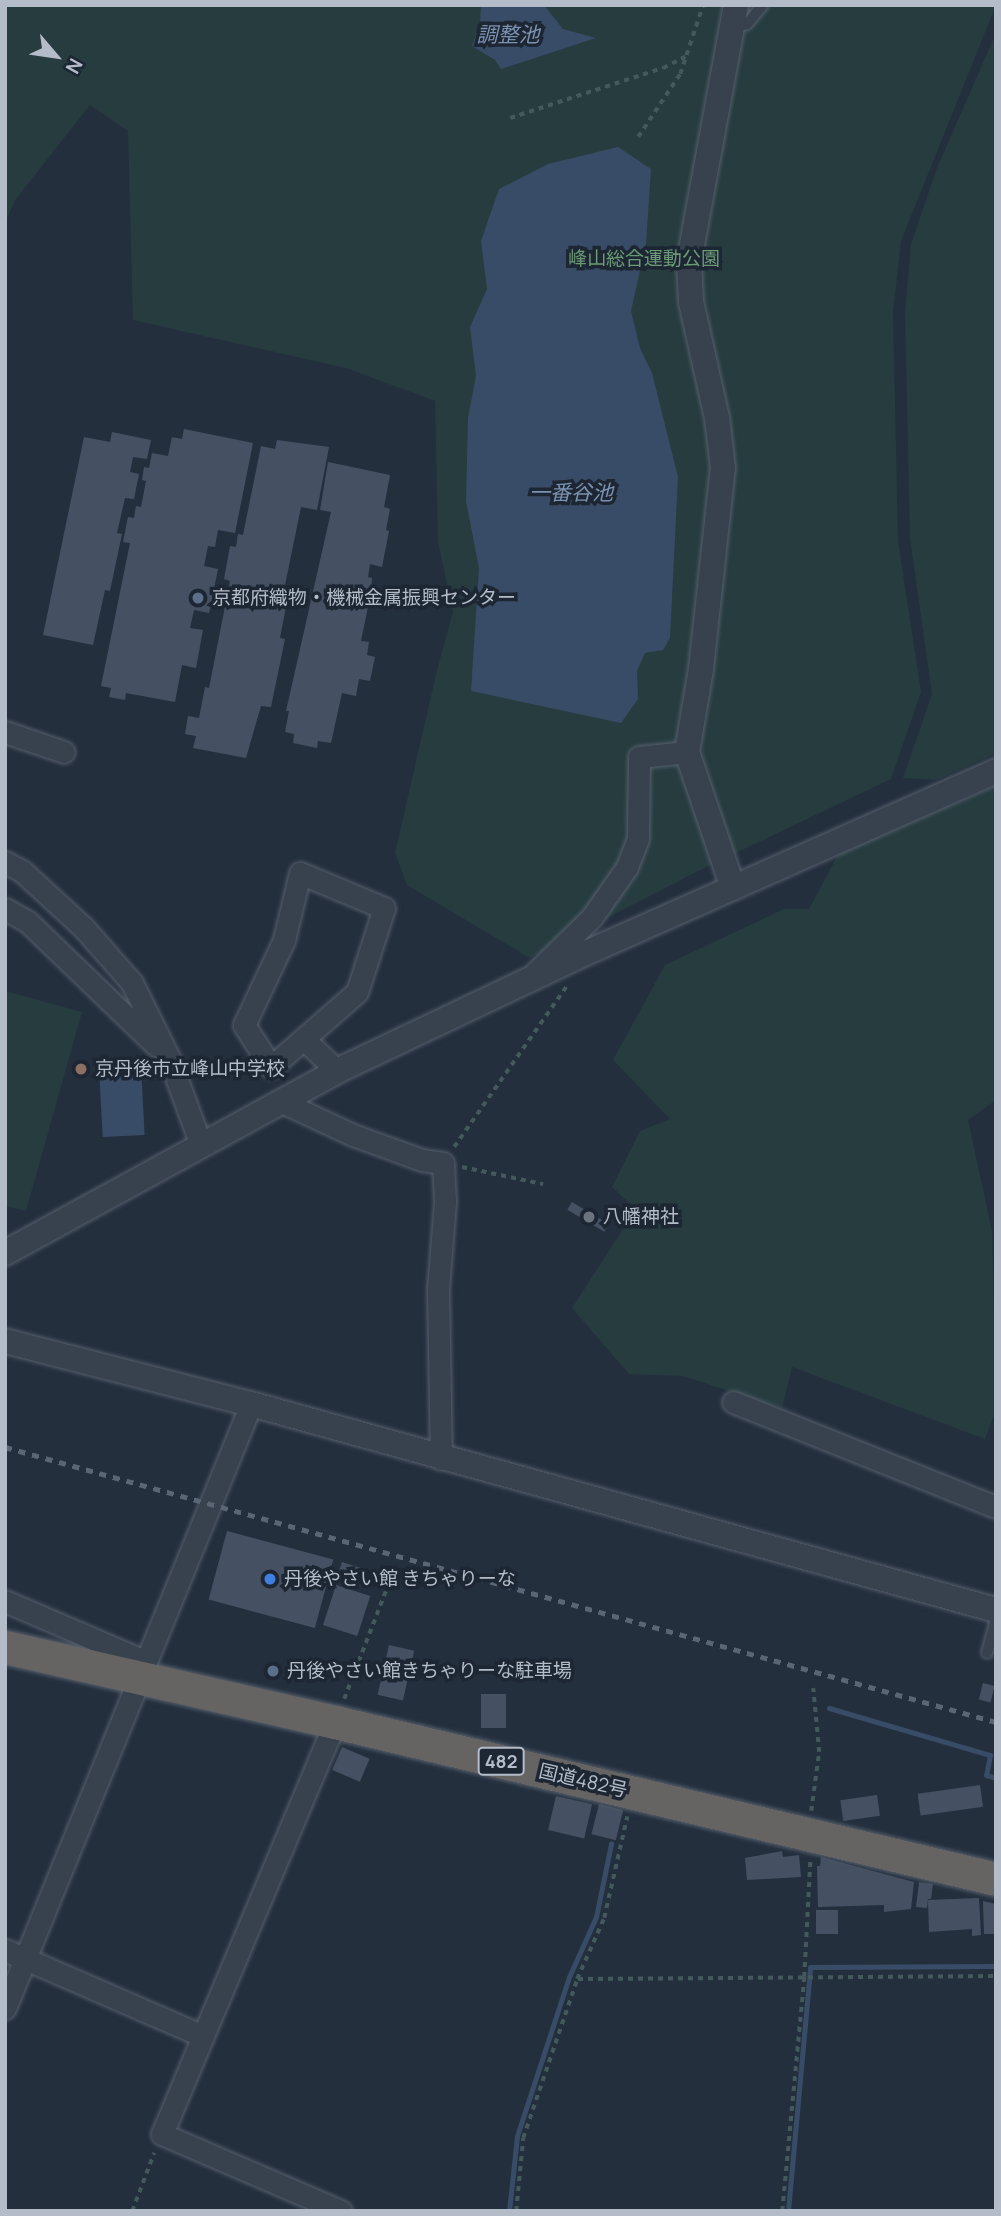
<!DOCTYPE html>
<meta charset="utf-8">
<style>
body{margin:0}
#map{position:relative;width:1001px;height:2216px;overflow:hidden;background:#242f3e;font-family:Manrope,"Noto Sans JP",sans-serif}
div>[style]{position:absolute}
.green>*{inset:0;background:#263c3f}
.water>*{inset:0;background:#394c67;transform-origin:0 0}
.stream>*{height:5px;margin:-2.5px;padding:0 2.5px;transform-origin:2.5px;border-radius:2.5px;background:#394c67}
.building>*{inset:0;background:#455162;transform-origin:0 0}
.path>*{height:3.5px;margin-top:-1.75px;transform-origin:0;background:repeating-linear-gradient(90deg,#44595c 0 5px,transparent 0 10px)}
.roads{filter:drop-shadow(0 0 2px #565f6c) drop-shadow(0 0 2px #565f6c)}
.service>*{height:10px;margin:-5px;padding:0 5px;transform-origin:5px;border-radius:5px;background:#38414e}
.minor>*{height:21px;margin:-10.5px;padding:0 10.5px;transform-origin:10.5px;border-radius:10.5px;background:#38414e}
.tertiary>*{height:24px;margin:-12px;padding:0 12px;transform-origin:12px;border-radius:12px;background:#38414e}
.trunk>*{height:33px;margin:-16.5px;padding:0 16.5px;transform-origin:16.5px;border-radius:16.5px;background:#656462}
.rail>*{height:5px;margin-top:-2.5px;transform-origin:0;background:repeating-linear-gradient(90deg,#5a6575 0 7px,transparent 0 14px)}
.dots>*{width:19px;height:19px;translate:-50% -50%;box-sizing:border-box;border:4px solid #1d2633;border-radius:50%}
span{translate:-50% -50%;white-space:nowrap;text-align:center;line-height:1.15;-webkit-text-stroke:7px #1d2633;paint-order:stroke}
.shield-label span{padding:2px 5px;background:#1d2633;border:2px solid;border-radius:5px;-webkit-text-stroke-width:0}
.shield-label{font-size:18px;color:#b4bcc9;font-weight:700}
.park-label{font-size:19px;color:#6b9a76}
.poi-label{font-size:19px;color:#b4bcc9}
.left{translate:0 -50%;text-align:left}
.street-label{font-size:19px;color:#b4bcc9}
.water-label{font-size:21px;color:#7c92b1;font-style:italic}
.frame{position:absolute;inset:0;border:7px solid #b4bcc9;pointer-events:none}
.north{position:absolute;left:21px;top:21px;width:70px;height:70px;-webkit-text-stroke:5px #1d2633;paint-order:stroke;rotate:119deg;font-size:19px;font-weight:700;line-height:28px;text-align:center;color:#b4bcc9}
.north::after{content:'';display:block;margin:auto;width:24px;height:32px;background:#b4bcc9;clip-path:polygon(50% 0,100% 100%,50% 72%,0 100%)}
</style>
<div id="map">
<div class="green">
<div style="clip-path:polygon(5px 5px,996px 5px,901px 241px,893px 313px,898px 541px,921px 692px,891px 779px,696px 872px,530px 958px,407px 885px,395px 853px,437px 670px,453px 612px,438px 542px,435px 401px,346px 368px,133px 320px,128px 131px,90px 105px,15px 200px,5px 223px)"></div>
<div style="clip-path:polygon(996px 33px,996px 753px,936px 780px,903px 778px,932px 694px,910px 538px,905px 312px,911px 244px,937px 168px)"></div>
<div style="clip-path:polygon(996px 786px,996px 1100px,968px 1120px,992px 1231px,996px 1409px,985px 1439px,792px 1367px,782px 1408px,683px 1376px,629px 1374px,572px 1308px,636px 1209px,612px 1187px,640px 1131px,670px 1119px,613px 1060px,665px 965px,784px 909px,809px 909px,839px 853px)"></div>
<div style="clip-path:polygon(5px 991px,82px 1012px,26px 1211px,5px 1206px)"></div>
</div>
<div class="water">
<div style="clip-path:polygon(481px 5px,544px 5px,563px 29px,596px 38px,501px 69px,495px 60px,472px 46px,480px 23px)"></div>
<div style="clip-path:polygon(618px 147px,651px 169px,646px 244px,631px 311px,640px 348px,652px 373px,678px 477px,670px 638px,663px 650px,645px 653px,637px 671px,638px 699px,621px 723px,471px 691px,479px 568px,466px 501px,468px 418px,476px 376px,470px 327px,487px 289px,481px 241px,499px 189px,548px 164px)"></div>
<div style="left:141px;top:1066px;width:69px;height:42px;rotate:87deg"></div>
</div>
<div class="stream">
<div style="left:829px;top:1708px;width:168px;rotate:16.3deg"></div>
<div style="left:990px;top:1755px;width:20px;rotate:101deg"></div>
<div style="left:986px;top:1775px;width:10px;rotate:17deg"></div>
<div style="left:509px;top:2211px;width:75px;rotate:-83.9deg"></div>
<div style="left:517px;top:2136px;width:167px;rotate:-71.9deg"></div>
<div style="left:569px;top:1977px;width:66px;rotate:-65.8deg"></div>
<div style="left:596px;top:1917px;width:75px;rotate:-78.4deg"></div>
<div style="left:788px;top:2211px;width:245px;rotate:-84.8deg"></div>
<div style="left:810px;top:1967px;width:186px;rotate:-0.3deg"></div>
</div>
<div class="building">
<div style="clip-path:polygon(184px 429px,253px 443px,235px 533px,218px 530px,215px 547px,208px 546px,204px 566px,218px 569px,209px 613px,194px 610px,190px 628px,203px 630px,196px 668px,182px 665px,175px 702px,126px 693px,125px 700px,109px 697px,111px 688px,101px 686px,130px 543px,123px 542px,128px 517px,134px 518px,136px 506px,141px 507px,146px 481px,142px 480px,144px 467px,149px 468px,152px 453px,168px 456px,172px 437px,182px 439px)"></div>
<div style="clip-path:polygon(112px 432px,151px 440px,147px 459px,133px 457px,130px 472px,139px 474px,134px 499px,125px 498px,117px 533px,122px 534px,110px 591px,105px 590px,93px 645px,43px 635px,84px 437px,110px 442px)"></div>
<div style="clip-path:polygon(277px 440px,329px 447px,317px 510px,301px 507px,285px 585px,290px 586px,280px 638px,285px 639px,271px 707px,261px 706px,246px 758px,193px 748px,196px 736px,185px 734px,188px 716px,199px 718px,205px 687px,209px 688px,230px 581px,224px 579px,230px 546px,236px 547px,238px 534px,243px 535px,261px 446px,275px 449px)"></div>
<div style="clip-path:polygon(328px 462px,390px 475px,384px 507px,390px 509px,386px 530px,389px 531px,382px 567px,370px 564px,368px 577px,372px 578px,371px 592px,361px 641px,369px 642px,367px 655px,375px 657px,370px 681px,359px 679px,356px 696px,342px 693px,331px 743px,318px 741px,317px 748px,293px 743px,294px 734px,285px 732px,289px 711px,286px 711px,331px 512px,320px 510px)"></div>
<div style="left:572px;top:1202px;width:43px;height:9px;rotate:31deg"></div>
<div style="left:227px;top:1531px;width:110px;height:71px;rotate:15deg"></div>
<div style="left:342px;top:1562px;width:19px;height:11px;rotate:18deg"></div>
<div style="left:336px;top:1585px;width:36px;height:42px;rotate:18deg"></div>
<div style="left:389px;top:1645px;width:26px;height:51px;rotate:13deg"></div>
<div style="left:983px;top:1683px;width:12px;height:17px;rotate:14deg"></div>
<div style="left:481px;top:1694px;width:25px;height:34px"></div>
<div style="left:342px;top:1747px;width:30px;height:25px;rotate:23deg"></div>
<div style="left:980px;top:1785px;width:22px;height:63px;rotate:82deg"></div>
<div style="left:877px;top:1795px;width:21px;height:37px;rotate:82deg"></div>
<div style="left:556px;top:1796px;width:37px;height:35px;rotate:13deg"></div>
<div style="left:599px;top:1804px;width:25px;height:31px;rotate:14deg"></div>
<div style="clip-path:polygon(782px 1851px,783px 1857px,799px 1855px,801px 1877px,747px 1880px,745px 1858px)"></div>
<div style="clip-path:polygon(821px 1857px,914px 1882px,911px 1909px,884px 1912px,884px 1905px,818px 1907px,817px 1866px,820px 1866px)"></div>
<div style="clip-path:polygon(919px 1882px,933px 1884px,931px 1899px,928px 1899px,927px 1908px,916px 1907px)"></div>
<div style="clip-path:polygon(979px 1898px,981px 1935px,972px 1936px,972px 1929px,929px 1932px,928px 1900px)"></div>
<div style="clip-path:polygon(983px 1901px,996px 1904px,996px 1934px,984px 1934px)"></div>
<div style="left:816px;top:1910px;width:22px;height:24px"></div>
</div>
<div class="path">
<div style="left:510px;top:118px;width:161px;rotate:-18.1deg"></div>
<div style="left:663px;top:68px;width:27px;rotate:-27deg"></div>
<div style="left:638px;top:137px;width:76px;rotate:-56.3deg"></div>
<div style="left:680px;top:74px;width:73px;rotate:-71.6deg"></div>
<div style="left:454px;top:1147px;width:199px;rotate:-55deg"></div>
<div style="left:462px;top:1167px;width:83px;rotate:11.9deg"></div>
<div style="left:344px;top:1699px;width:117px;rotate:-68.9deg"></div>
<div style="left:811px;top:1811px;width:60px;rotate:-82.3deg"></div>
<div style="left:819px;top:1752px;width:64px;rotate:-95.4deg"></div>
<div style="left:578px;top:1979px;width:418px;rotate:-0.4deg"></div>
<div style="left:132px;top:2211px;width:62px;rotate:-69.2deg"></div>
<div style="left:516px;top:2211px;width:73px;rotate:-84.5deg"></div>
<div style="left:523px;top:2138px;width:168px;rotate:-71.2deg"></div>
<div style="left:577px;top:1979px;width:67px;rotate:-66.1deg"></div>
<div style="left:604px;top:1918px;width:104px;rotate:-77.2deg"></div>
<div style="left:782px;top:2211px;width:235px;rotate:-84.6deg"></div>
<div style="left:804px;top:1977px;width:116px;rotate:-87deg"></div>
</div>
<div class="roads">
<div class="service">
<div style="left:733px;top:27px;width:14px;rotate:-12deg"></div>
<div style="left:747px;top:24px;width:25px;rotate:-50deg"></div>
<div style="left:987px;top:1653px;width:35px;rotate:-75deg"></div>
</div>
<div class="minor">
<div style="left:5px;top:732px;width:62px;rotate:18.7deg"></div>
<div style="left:5px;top:862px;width:19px;rotate:28deg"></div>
<div style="left:22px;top:871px;width:83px;rotate:42.6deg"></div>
<div style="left:83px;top:927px;width:74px;rotate:48.8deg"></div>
<div style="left:132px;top:983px;width:84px;rotate:63.7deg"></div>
<div style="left:169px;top:1058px;width:93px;rotate:69.8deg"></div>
<div style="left:300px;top:873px;width:91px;rotate:22.6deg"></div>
<div style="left:384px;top:908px;width:88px;rotate:107.8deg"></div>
<div style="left:357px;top:992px;width:114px;rotate:138.9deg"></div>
<div style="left:271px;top:1067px;width:50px;rotate:-122.7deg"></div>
<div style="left:244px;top:1025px;width:94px;rotate:-64.8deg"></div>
<div style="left:284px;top:940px;width:69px;rotate:-76.6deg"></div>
<div style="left:5px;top:909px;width:26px;rotate:29deg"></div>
<div style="left:28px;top:922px;width:178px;rotate:43.9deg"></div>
<div style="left:532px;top:976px;width:84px;rotate:-44.5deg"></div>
<div style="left:592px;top:917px;width:61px;rotate:-55deg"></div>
<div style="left:627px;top:867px;width:31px;rotate:-69deg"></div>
<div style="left:638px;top:838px;width:81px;rotate:-89.3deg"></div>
<div style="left:639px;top:757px;width:48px;rotate:-5.9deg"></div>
<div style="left:304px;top:1039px;width:46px;rotate:44.1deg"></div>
<div style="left:280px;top:1101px;width:81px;rotate:25deg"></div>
<div style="left:353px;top:1135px;width:73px;rotate:19.9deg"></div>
<div style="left:422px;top:1160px;width:21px;rotate:8deg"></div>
<div style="left:443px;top:1163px;width:39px;rotate:87deg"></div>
<div style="left:445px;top:1202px;width:87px;rotate:94.6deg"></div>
<div style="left:438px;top:1289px;width:170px;rotate:89deg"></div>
<div style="left:733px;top:1402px;width:283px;rotate:21.8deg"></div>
<div style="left:5px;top:1601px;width:151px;rotate:23.3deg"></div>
<div style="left:5px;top:1950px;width:216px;rotate:23.5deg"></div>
<div style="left:203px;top:2036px;width:106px;rotate:112.7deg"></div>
<div style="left:162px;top:2134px;width:195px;rotate:23.3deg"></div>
<div style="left:5px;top:2008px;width:652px;rotate:-67.84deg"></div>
<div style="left:203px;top:2036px;width:341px;rotate:-67.2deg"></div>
</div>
<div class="tertiary">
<div style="left:733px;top:888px;width:144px;rotate:-108.7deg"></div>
<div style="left:687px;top:752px;width:84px;rotate:-80.4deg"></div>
<div style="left:701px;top:669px;width:202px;rotate:-83.8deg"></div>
<div style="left:723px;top:468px;width:50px;rotate:-96.8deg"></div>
<div style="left:717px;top:418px;width:119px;rotate:-102.6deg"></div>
<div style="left:691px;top:302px;width:41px;rotate:-92.8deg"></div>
<div style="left:689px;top:261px;width:260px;rotate:-79.6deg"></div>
<div style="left:5px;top:1253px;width:379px;rotate:-28.7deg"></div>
<div style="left:337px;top:1071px;width:268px;rotate:-25.4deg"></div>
<div style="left:579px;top:956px;width:456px;rotate:-23.9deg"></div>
<div style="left:5px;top:1341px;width:254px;rotate:14.4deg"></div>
<div style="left:251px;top:1404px;width:773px;rotate:15.46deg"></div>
</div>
<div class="trunk">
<div style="left:5px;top:1647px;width:338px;rotate:12.8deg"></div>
<div style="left:335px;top:1722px;width:679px;rotate:13.36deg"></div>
</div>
</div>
<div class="rail">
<div style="left:5px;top:1447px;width:1028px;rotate:15.51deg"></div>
</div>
<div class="dots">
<div style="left:198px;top:598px;background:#5c6f8a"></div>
<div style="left:81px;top:1069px;background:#8d6e63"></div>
<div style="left:589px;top:1217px;background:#6b7280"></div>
<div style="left:270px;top:1579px;background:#3f7fe0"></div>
<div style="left:273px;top:1671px;background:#5c6f8a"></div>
</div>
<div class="shield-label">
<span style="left:501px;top:1761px">482</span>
</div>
<div class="park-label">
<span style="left:644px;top:259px">峰山総合運動公園</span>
</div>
<div class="poi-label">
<span class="left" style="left:212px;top:598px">京都府織物・機械金属振興センター</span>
<span class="left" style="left:95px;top:1069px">京丹後市立峰山中学校</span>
<span class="left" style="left:603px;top:1217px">八幡神社</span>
<span class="left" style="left:284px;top:1579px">丹後やさい館 きちゃりーな</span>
<span class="left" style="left:287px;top:1671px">丹後やさい館きちゃりーな駐車場</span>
</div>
<div class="street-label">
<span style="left:583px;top:1781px;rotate:13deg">国道482号</span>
</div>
<div class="water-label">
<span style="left:508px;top:34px">調整池</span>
<span style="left:571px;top:492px">一番谷池</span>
</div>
<div class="frame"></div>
<div class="north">N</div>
</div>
